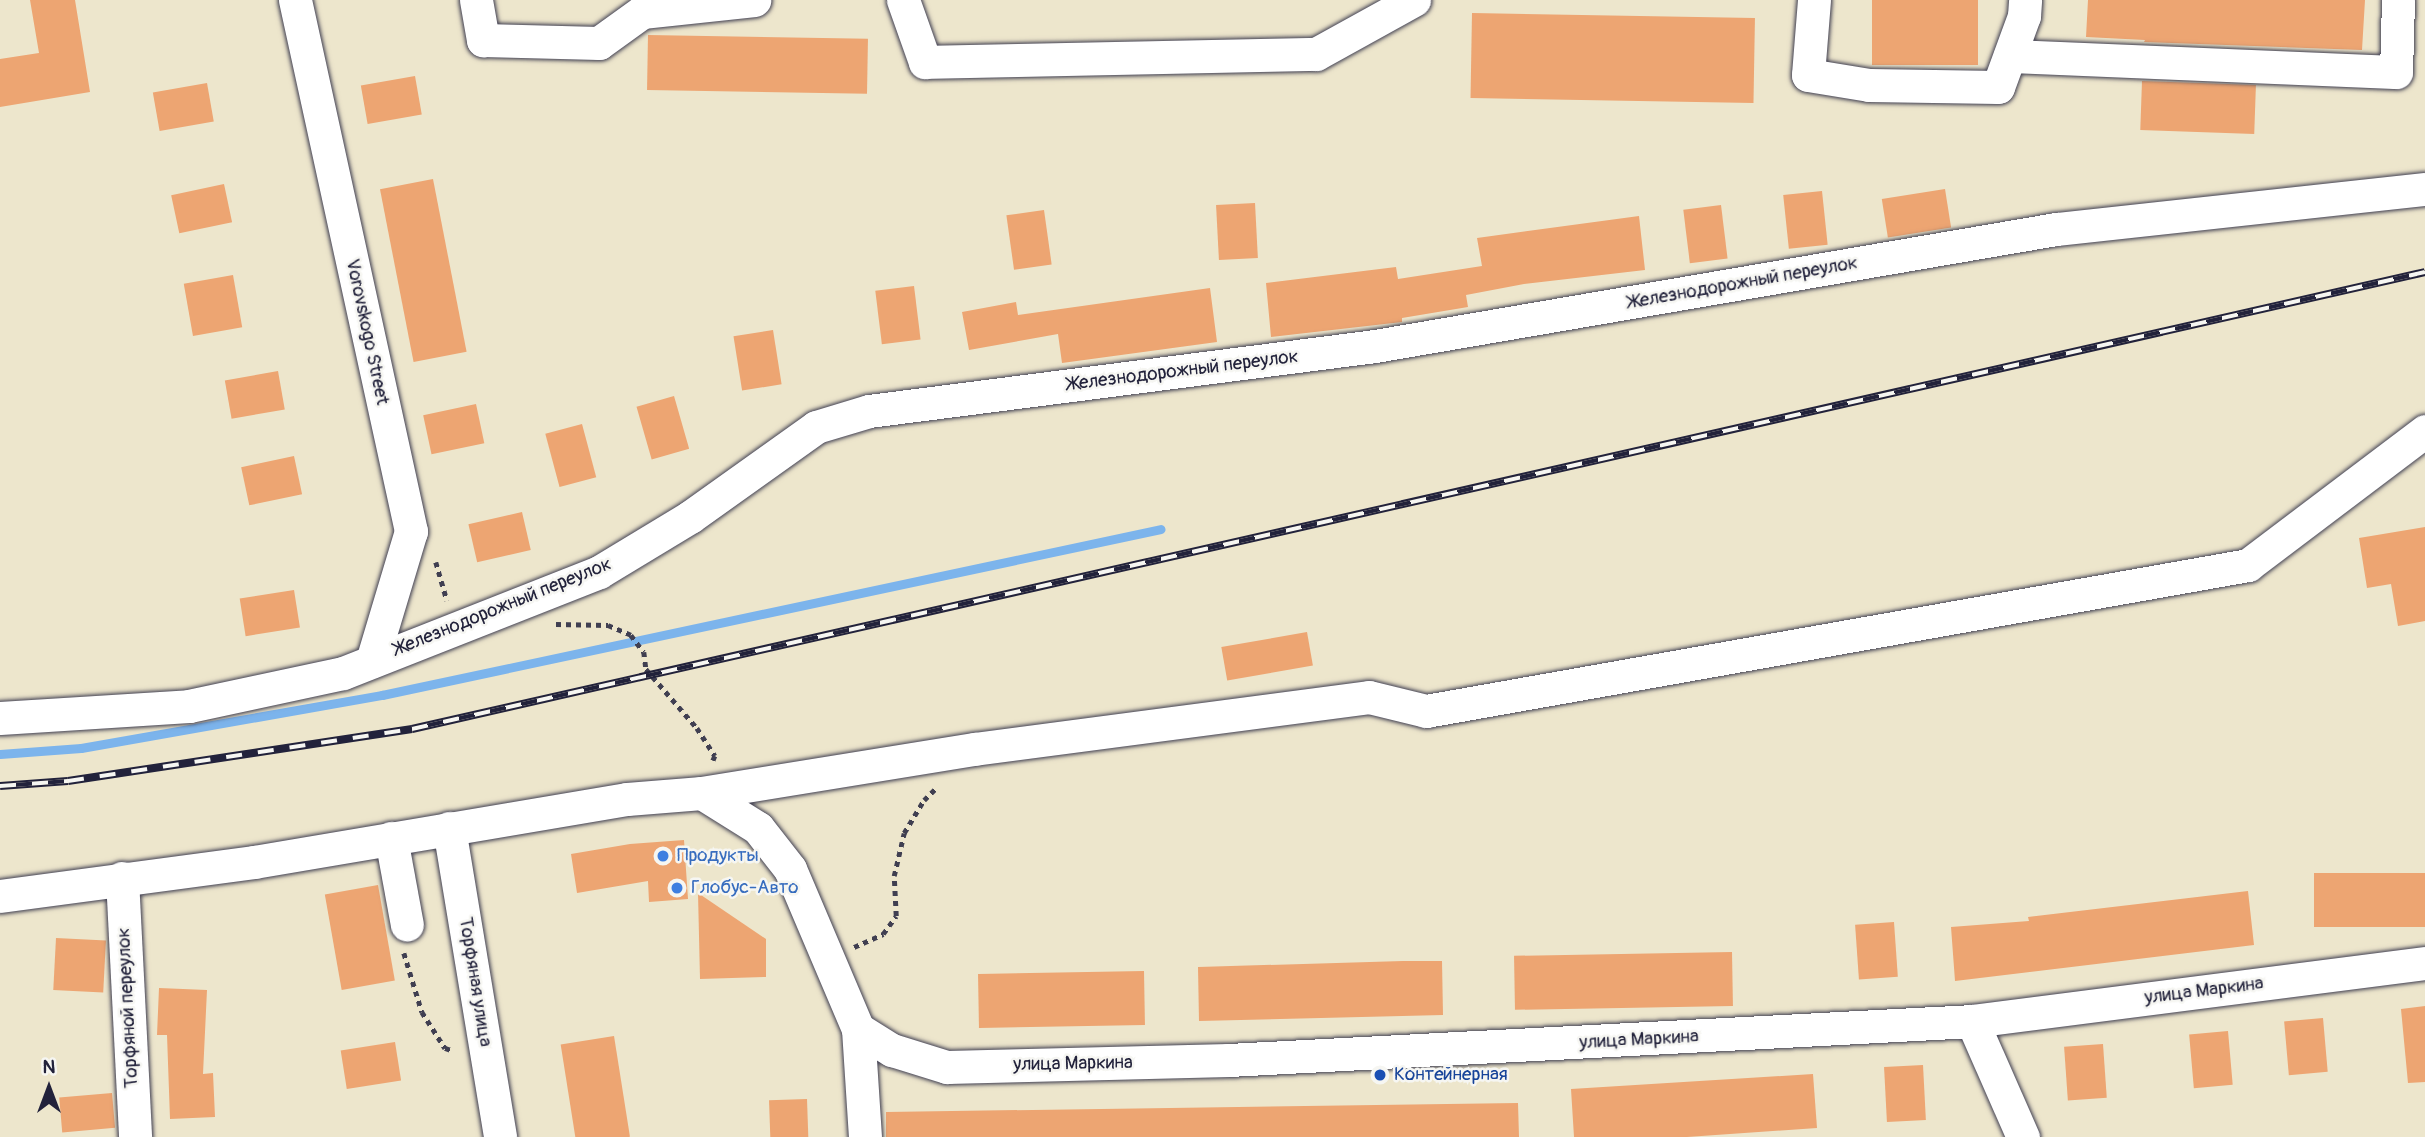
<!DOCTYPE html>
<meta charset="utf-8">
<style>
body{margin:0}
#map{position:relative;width:2425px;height:1137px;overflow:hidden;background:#ede6cc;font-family:Pangolin,sans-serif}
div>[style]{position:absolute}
.stream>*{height:9px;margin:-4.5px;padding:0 4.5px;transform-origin:4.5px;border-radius:4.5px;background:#7cb4ec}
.building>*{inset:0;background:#eda572;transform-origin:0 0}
.path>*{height:4.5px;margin-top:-2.25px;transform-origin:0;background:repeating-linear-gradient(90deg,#403f51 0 5px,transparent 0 10px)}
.roads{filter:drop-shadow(0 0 2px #403f51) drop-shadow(0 0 2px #403f51)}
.minor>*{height:33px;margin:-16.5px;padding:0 16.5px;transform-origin:16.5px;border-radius:16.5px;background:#fff}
.rail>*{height:8px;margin-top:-4px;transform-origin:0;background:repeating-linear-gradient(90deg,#f6f6f2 0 16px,#22223b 0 32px);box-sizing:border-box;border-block:2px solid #22223b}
.dots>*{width:19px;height:19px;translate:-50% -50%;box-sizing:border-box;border:4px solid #f6f6f2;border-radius:50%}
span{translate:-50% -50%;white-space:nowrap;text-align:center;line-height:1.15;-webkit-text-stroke:5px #f6f6f2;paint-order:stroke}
.street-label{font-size:19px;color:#22223b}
.shop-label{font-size:19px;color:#366cbe}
.left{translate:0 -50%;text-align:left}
.transit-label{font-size:19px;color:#164399}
.north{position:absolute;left:14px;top:1053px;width:70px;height:70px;-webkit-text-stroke:5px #f6f6f2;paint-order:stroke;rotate:0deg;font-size:19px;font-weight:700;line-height:28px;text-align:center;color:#22223b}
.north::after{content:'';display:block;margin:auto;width:24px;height:32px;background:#22223b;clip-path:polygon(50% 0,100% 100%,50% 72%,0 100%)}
</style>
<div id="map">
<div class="stream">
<div style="left:0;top:754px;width:81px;rotate:-4.2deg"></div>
<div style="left:81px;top:748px;width:306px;rotate:-10deg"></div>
<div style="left:382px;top:695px;width:796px;rotate:-12.03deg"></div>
</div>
<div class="building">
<div style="clip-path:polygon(30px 0,75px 0,90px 92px,0 107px,0 59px,39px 53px)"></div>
<div style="left:1872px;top:0;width:106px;height:65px"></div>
<div style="clip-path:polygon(2088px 0,2365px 0,2362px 50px,2144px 42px,2145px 40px,2086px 37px)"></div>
<div style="left:1472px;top:13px;width:283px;height:85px;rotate:1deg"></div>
<div style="left:648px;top:35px;width:220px;height:55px;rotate:1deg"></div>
<div style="left:415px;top:76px;width:39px;height:55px;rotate:80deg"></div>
<div style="left:2142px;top:81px;width:114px;height:49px;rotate:2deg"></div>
<div style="left:207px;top:83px;width:39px;height:55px;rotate:80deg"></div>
<div style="left:433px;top:179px;width:176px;height:54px;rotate:79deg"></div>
<div style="left:224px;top:184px;width:39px;height:54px;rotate:78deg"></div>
<div style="left:1945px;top:189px;width:39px;height:64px;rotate:81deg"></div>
<div style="left:1822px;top:191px;width:54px;height:39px;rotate:84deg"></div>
<div style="left:1255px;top:203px;width:55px;height:39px;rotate:87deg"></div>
<div style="left:1721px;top:205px;width:54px;height:38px;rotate:83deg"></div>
<div style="left:1044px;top:210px;width:55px;height:38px;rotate:82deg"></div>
<div style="clip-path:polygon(1639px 216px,1645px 270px,1524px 284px,1466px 295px,1468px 307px,1402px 318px,1402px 322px,1271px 337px,1266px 283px,1396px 267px,1398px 279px,1482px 266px,1477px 238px)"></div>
<div style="left:233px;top:275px;width:53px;height:50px;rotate:80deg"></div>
<div style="left:914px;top:286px;width:54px;height:39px;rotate:83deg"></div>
<div style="clip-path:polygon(1210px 288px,1217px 342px,1062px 363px,1058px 334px,969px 350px,962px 312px,1016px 302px,1018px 315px)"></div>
<div style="left:773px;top:330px;width:55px;height:40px;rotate:81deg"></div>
<div style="left:278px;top:371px;width:39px;height:54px;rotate:80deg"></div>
<div style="left:674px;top:396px;width:55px;height:39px;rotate:74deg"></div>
<div style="left:476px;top:404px;width:40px;height:54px;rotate:78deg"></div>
<div style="left:582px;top:424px;width:55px;height:38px;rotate:75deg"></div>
<div style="left:294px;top:456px;width:39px;height:54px;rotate:78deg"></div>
<div style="left:522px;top:512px;width:39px;height:55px;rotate:77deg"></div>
<div style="clip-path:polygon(2425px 527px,2425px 621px,2398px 626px,2391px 584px,2367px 588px,2359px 538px)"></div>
<div style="left:294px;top:590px;width:38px;height:55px;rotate:81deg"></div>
<div style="left:1307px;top:632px;width:34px;height:87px;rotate:80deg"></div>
<div style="clip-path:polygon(684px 840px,688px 899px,649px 902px,648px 881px,577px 893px,571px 854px,630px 844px)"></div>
<div style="left:2425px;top:873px;width:54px;height:111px;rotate:90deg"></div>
<div style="left:378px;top:885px;width:97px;height:54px;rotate:80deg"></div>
<div style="clip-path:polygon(2248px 891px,2254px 945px,1955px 981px,1951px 927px,2029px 921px,2028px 917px)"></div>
<div style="clip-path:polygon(698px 893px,766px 939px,766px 977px,700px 979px)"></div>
<div style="left:1894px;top:922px;width:55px;height:39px;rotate:86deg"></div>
<div style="left:56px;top:938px;width:50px;height:52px;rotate:3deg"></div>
<div style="left:1732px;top:952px;width:54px;height:218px;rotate:89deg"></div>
<div style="clip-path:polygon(1403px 961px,1442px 961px,1443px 1015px,1199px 1021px,1198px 967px)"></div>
<div style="left:1144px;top:971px;width:54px;height:166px;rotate:89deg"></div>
<div style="clip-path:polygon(159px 988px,207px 990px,203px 1074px,213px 1073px,215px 1117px,170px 1119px,167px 1035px,157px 1035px)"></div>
<div style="clip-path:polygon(2425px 1006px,2425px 1082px,2408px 1083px,2401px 1009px)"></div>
<div style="left:2323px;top:1018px;width:54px;height:39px;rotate:85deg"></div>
<div style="left:2228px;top:1031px;width:54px;height:39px;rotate:85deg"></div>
<div style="left:614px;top:1036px;width:102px;height:54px;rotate:81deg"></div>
<div style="left:395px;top:1042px;width:39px;height:55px;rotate:81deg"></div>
<div style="left:2103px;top:1044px;width:54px;height:39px;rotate:86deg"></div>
<div style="left:1923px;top:1065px;width:55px;height:39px;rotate:87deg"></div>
<div style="clip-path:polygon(1813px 1074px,1817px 1128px,1687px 1137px,1574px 1137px,1571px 1089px)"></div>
<div style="left:112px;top:1093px;width:35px;height:53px;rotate:85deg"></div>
<div style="left:807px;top:1099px;width:38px;height:38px;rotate:88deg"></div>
<div style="clip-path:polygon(1518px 1103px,1519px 1137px,886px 1137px,886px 1112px)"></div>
</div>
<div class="path">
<div style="left:436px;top:562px;width:40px;rotate:74deg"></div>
<div style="left:556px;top:624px;width:52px;rotate:1.1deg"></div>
<div style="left:608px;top:625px;width:25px;rotate:23deg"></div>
<div style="left:631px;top:635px;width:21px;rotate:53deg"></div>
<div style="left:644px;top:652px;width:17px;rotate:83deg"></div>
<div style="left:646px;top:669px;width:78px;rotate:49.2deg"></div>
<div style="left:697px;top:728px;width:33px;rotate:57deg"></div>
<div style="left:715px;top:756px;width:5px;rotate:112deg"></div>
<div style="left:854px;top:947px;width:32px;rotate:-24deg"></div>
<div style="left:883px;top:934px;width:22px;rotate:-54deg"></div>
<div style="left:896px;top:916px;width:40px;rotate:-92.9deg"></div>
<div style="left:894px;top:876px;width:44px;rotate:-76.9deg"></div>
<div style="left:904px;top:833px;width:39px;rotate:-59deg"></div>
<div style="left:924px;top:800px;width:18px;rotate:-45deg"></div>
<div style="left:404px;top:953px;width:62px;rotate:73deg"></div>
<div style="left:422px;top:1012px;width:43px;rotate:57.4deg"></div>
<div style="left:445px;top:1048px;width:9px;rotate:18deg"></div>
</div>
<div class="roads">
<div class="minor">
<div style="left:295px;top:0;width:544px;rotate:77.68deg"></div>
<div style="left:411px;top:531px;width:136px;rotate:106.7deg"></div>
<div style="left:476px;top:0;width:41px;rotate:80.1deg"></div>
<div style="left:483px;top:40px;width:116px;rotate:1.5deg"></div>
<div style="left:599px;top:43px;width:53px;rotate:-35.8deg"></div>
<div style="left:642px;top:12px;width:113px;rotate:-6.1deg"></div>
<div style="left:903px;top:0;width:66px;rotate:70.5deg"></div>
<div style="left:925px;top:62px;width:391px;rotate:-1.2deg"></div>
<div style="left:1316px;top:54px;width:112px;rotate:-28.9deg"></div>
<div style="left:1814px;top:0;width:75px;rotate:94.6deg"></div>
<div style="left:1808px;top:75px;width:62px;rotate:9.3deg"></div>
<div style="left:1869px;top:85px;width:129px;rotate:0.9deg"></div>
<div style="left:1998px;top:87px;width:76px;rotate:-69.9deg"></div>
<div style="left:2024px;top:16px;width:16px;rotate:-86deg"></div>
<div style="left:2010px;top:56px;width:386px;rotate:2.4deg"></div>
<div style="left:2396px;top:72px;width:72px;rotate:-88.4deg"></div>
<div style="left:0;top:718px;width:189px;rotate:-3.6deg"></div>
<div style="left:189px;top:706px;width:157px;rotate:-12.1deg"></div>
<div style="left:343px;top:673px;width:275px;rotate:-21.5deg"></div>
<div style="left:599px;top:572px;width:106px;rotate:-31.1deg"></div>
<div style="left:690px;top:517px;width:155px;rotate:-35.5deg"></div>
<div style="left:816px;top:427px;width:55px;rotate:-16.8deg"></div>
<div style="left:869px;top:411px;width:510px;rotate:-7.32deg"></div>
<div style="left:1375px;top:346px;width:691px;rotate:-9.75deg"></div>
<div style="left:2056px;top:229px;width:371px;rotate:-6.2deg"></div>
<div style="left:702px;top:793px;width:66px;rotate:32deg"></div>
<div style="left:758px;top:828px;width:52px;rotate:52deg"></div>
<div style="left:790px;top:869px;width:174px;rotate:67deg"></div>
<div style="left:858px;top:1029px;width:108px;rotate:86.3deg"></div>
<div style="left:449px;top:828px;width:313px;rotate:80.6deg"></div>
<div style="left:391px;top:838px;width:88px;rotate:79.6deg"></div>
<div style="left:122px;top:878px;width:259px;rotate:87.1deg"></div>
<div style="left:0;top:896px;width:256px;rotate:-7.6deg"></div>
<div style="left:254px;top:862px;width:378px;rotate:-9.6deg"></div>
<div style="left:627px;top:799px;width:75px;rotate:-4.6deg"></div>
<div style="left:702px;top:793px;width:276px;rotate:-9.2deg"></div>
<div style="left:974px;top:749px;width:398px;rotate:-7.5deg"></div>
<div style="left:1369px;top:697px;width:59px;rotate:13.8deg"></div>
<div style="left:1426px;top:711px;width:835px;rotate:-10.07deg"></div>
<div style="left:2248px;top:565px;width:222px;rotate:-37.1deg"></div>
<div style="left:1972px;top:1021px;width:127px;rotate:66.3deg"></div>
<div style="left:858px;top:1029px;width:40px;rotate:32deg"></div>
<div style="left:892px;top:1050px;width:58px;rotate:17.2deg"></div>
<div style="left:947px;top:1067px;width:282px;rotate:-1.4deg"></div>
<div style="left:1229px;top:1060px;width:744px;rotate:-3deg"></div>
<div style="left:1972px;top:1021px;width:457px;rotate:-7.3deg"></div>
</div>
</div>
<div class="rail">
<div style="left:0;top:786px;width:68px;rotate:-4.2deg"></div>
<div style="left:68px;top:781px;width:348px;rotate:-8.6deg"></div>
<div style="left:412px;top:729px;width:2064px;rotate:-12.79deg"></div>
</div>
<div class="dots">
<div style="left:663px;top:856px;background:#3f7fe0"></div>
<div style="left:677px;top:888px;background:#3f7fe0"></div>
<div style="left:1380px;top:1075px;background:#1a4fb4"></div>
</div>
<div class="street-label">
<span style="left:1743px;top:283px;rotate:-10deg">Железнодорожный переулок</span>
<span style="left:367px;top:332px;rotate:78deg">Vorovskogo Street</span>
<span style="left:1183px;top:371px;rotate:-7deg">Железнодорожный переулок</span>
<span style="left:503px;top:607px;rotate:-22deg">Железнодорожный переулок</span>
<span style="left:475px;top:982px;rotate:81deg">Торфяная улица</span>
<span style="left:2204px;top:991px;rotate:-7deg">улица Маркина</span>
<span style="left:128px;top:1008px;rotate:-93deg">Торфяной переулок</span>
<span style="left:1639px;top:1040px;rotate:-3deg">улица Маркина</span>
<span style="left:1073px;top:1064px;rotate:-1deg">улица Маркина</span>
</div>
<div class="shop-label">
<span class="left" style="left:677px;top:856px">Продукты</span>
<span class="left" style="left:691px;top:888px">Глобус-Авто</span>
</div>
<div class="transit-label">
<span class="left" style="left:1394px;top:1075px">Контейнерная</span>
</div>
<div class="north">N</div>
</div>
